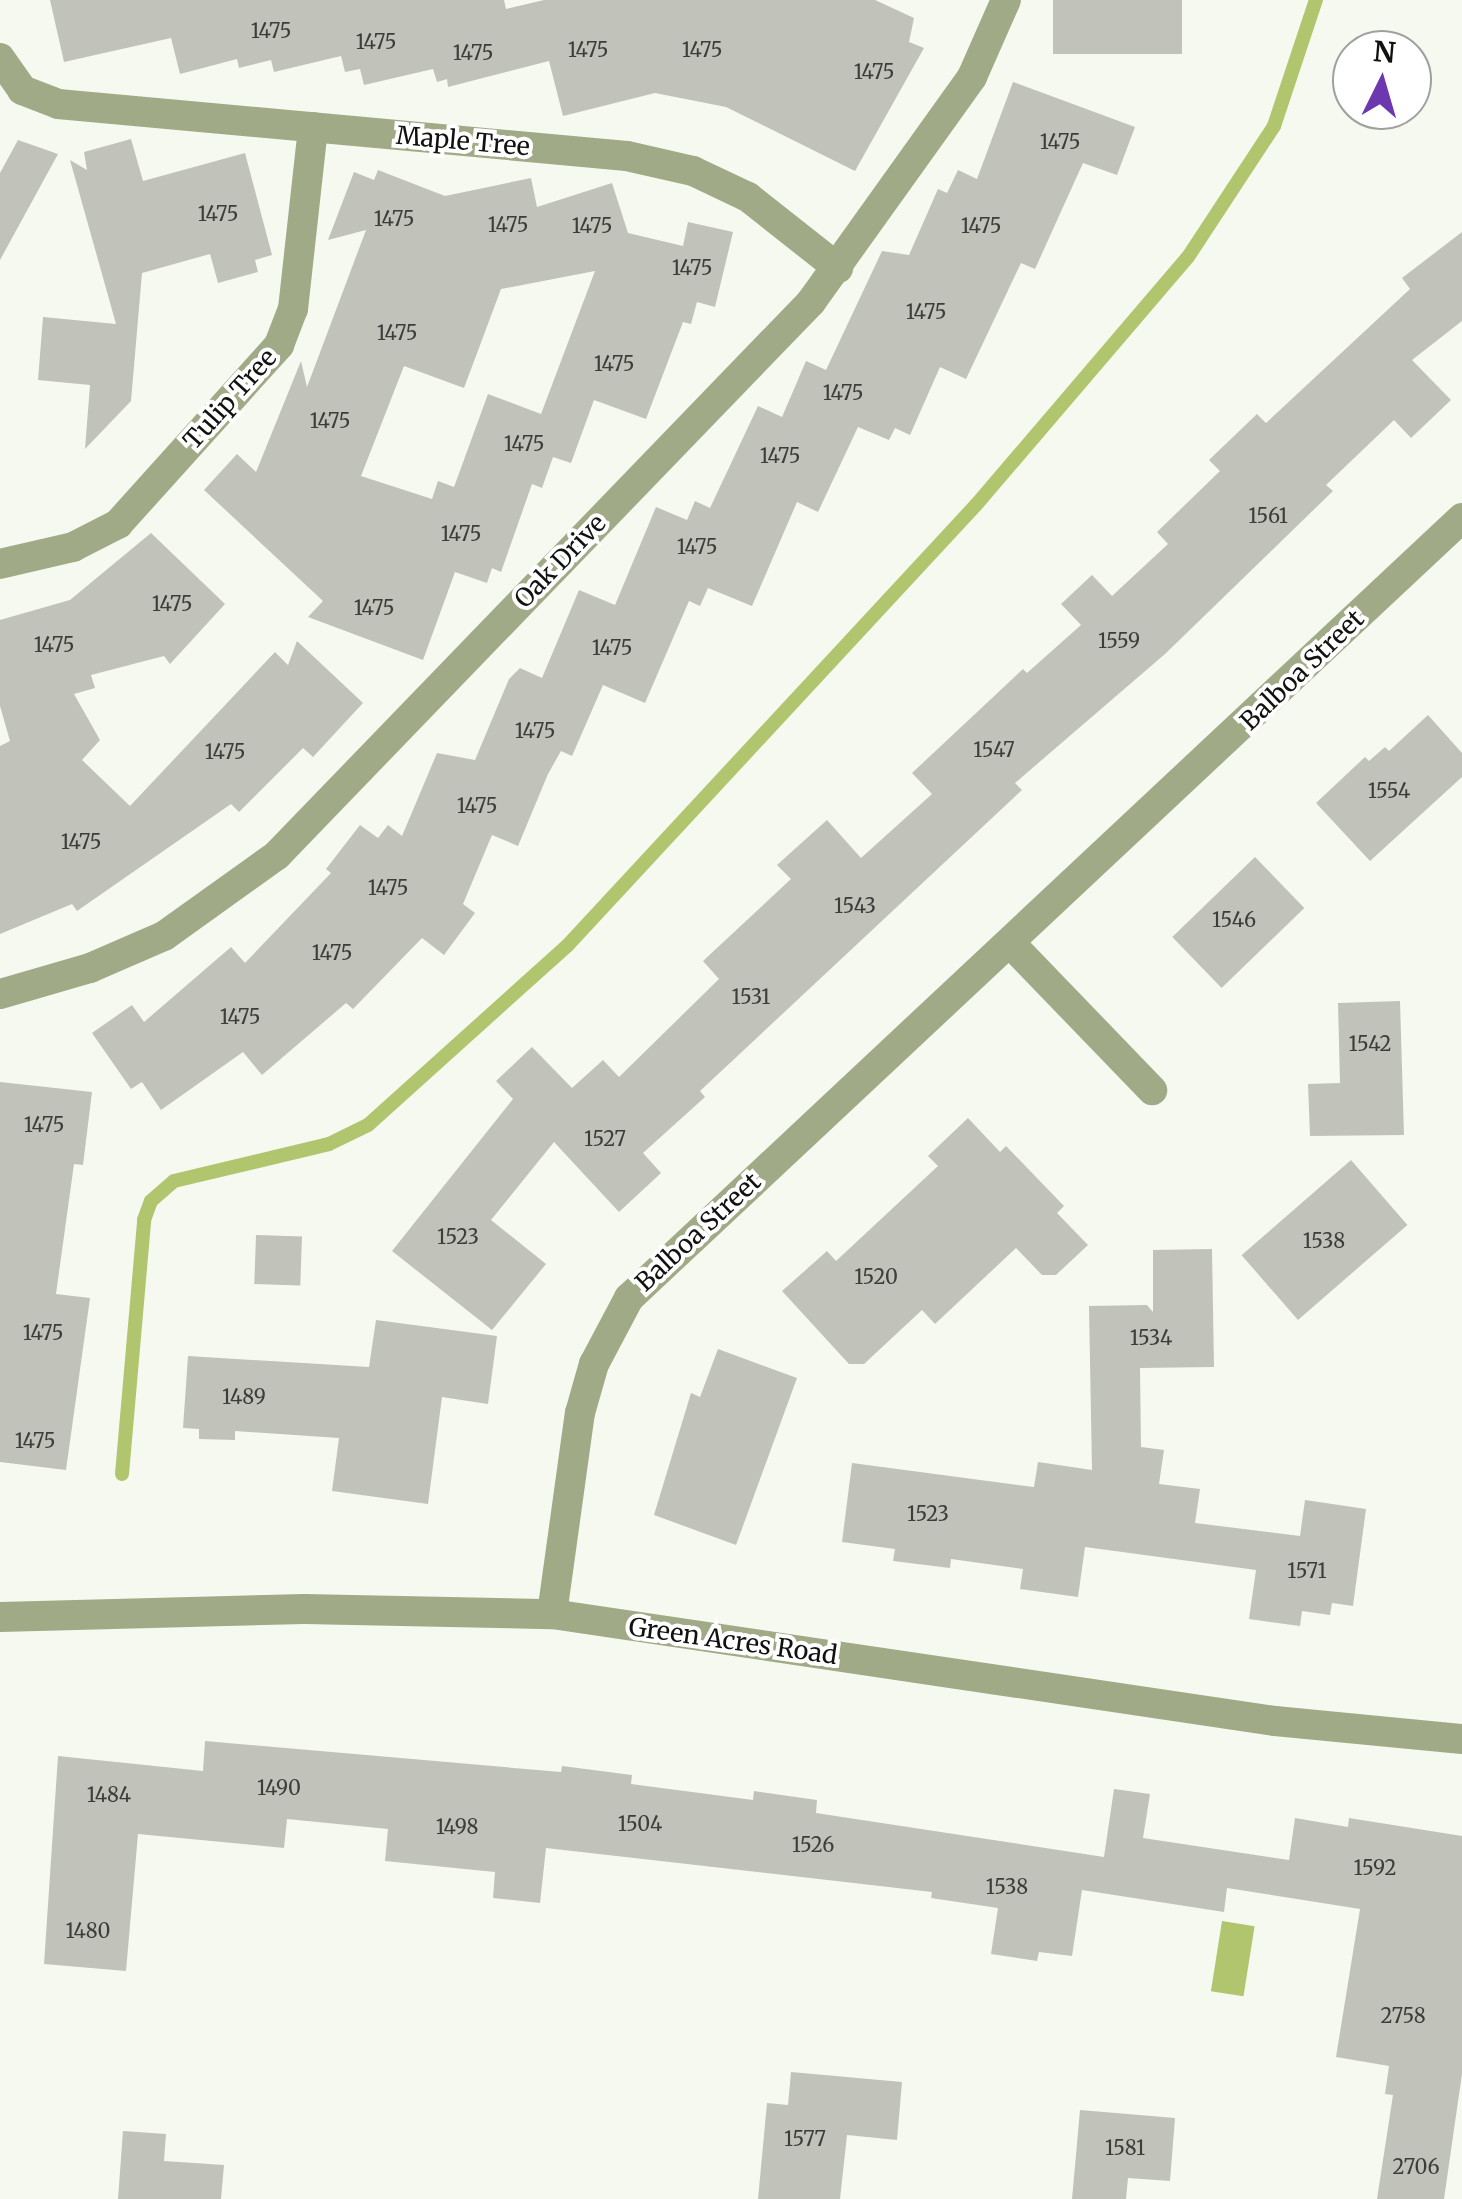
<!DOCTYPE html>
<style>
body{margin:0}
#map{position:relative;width:1462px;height:2199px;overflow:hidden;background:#f6f9ef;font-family:Merriweather,serif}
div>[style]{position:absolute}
.water>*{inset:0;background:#b0c56e;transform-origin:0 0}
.stream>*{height:14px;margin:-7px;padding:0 7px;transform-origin:7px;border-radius:7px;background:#b0c56e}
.building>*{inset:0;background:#c1c3ba;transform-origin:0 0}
.minor>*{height:30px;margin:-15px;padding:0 15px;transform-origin:15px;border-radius:15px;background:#a0aa86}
span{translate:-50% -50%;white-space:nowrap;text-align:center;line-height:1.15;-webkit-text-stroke:8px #fff;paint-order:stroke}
.number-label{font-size:20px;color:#3d3e3a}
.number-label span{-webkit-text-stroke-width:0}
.street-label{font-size:25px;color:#11120f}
.north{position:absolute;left:1332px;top:30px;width:100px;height:100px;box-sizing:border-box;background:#fff;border:2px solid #a0a09f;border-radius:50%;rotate:5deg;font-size:28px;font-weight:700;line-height:40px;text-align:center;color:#11120f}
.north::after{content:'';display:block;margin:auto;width:35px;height:45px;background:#6d37ae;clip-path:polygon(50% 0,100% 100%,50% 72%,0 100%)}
</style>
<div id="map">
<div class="water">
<div style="left:1222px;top:1921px;width:33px;height:71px;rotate:9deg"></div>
</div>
<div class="stream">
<div style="left:122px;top:1474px;width:255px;rotate:-85deg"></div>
<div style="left:144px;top:1220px;width:20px;rotate:-70deg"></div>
<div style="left:151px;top:1201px;width:30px;rotate:-41deg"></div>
<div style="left:174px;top:1181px;width:159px;rotate:-13.4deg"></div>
<div style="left:329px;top:1144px;width:43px;rotate:-26deg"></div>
<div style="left:368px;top:1125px;width:268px;rotate:-42deg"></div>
<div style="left:567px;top:946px;width:601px;rotate:-47.16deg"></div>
<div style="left:976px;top:505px;width:326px;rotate:-49.5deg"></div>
<div style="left:1188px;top:257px;width:157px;rotate:-56.7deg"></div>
<div style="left:1274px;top:126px;width:133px;rotate:-71.6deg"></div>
</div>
<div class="building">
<div style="clip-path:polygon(50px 0,504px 0,506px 9px,544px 0,875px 0,914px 18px,909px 42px,924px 48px,855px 171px,726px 107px,655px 93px,563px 116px,549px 61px,448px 87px,447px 79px,437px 82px,433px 69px,364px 85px,360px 69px,345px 72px,341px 56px,274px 72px,271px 60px,239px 68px,237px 59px,180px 74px,171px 38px,64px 62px)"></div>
<div style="left:1053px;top:0;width:129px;height:54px"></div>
<div style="clip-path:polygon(1013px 82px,1135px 127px,1117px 175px,1083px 163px,1035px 269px,1021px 263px,966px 379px,940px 367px,910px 435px,895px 428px,889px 440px,858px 427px,818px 512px,797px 502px,752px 606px,708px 588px,700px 606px,689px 601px,645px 703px,603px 685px,572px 756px,561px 751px,548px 774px,518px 846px,492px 835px,463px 904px,475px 913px,444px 955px,422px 938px,353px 1009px,346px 1003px,262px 1075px,243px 1052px,161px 1110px,142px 1082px,131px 1089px,92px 1033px,132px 1005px,144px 1022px,231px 947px,245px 963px,331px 873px,326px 869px,360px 825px,378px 838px,388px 825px,402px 836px,437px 753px,475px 760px,509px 679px,520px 668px,542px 678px,579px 590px,615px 605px,656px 507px,687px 520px,695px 501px,710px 508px,758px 406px,782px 417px,806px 361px,826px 370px,882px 251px,909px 255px,938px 189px,947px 193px,958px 170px,977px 179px)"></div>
<div style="clip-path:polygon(131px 139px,143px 181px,245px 153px,272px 255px,255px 260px,258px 272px,218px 283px,210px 254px,142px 273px,131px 401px,85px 449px,90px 385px,38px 380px,43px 317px,116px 324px,70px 160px,87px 170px,84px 152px)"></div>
<div style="clip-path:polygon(18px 140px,58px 154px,0 260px,0 173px)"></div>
<div style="clip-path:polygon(evenodd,378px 170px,445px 196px,531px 178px,537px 207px,612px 183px,628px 233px,683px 246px,688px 222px,733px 232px,715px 307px,697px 302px,691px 324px,683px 322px,646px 419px,594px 400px,571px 463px,553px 457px,542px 488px,532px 484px,501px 572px,492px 568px,487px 583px,455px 572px,423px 660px,308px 617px,323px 601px,204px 490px,237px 454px,256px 472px,301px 361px,307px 387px,366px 230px,328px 240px,354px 172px,374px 180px,378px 170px,595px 271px,541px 414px,488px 394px,454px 487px,438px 481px,432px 499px,361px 476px,404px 366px,464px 388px,501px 289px,595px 271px)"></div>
<div style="clip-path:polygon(1462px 232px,1462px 321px,1412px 360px,1451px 400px,1411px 438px,1394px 420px,1326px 485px,1333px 491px,1165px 654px,1015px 783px,1022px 790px,700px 1091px,705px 1097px,643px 1153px,661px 1173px,619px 1212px,554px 1142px,491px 1220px,546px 1264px,492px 1330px,392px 1251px,513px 1099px,496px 1081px,532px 1047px,572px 1088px,603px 1060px,619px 1077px,719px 979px,703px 961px,791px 879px,777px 865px,827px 820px,861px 858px,932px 794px,912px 773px,1023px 669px,1027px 673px,1081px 625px,1061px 604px,1092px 575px,1112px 596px,1168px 544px,1157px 532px,1220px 471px,1209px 460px,1257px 414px,1266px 423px,1410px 289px,1402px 278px)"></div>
<div style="clip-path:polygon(151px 533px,225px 604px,170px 664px,164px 656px,91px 675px,95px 688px,74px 694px,100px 740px,82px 760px,130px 806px,275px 652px,288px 665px,297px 641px,363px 703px,313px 757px,303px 748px,239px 812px,231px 804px,77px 911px,72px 904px,0 934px,0 746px,10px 741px,0 706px,0 620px,70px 600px)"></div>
<div style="clip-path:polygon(1428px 715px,1462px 753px,1462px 777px,1370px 861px,1316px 803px,1365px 757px,1369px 761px,1385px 747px,1389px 751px)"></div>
<div style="left:1255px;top:857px;width:71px;height:115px;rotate:46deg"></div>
<div style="clip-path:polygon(1400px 1001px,1404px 1135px,1310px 1136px,1308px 1084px,1340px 1083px,1338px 1003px)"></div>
<div style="clip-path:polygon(0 1082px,92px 1092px,83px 1165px,74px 1164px,56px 1294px,90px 1298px,66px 1470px,0 1462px)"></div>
<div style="clip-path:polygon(968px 1118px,1000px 1152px,1006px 1146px,1064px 1206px,1057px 1213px,1088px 1245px,1056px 1275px,1042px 1275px,1016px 1248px,935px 1324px,922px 1310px,864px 1364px,849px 1364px,782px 1291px,827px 1251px,836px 1261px,938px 1166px,928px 1156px)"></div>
<div style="left:1351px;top:1160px;width:86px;height:145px;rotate:49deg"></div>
<div style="left:256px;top:1235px;width:46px;height:49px;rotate:2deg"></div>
<div style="clip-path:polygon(1212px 1249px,1214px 1367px,1140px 1368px,1141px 1447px,1164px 1450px,1159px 1484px,1200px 1489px,1195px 1523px,1300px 1536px,1305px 1500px,1366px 1509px,1353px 1606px,1332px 1603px,1330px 1615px,1302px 1611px,1300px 1626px,1249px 1619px,1256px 1570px,1085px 1547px,1078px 1597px,1020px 1589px,1023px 1569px,951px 1559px,950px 1568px,893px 1561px,895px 1549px,842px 1542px,852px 1463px,1034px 1487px,1038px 1462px,1092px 1470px,1089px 1306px,1147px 1305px,1153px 1312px,1153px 1250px)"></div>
<div style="clip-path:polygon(376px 1320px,497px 1336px,488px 1404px,442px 1397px,428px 1504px,332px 1491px,339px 1438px,235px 1431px,235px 1440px,199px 1439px,199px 1429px,183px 1428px,188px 1356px,369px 1367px)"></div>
<div style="clip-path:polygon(718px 1349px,797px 1378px,736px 1545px,654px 1515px,691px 1393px,700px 1397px)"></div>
<div style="clip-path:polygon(205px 1741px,561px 1772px,562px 1766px,632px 1775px,631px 1784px,753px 1800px,754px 1791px,817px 1800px,816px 1813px,1104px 1857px,1114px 1789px,1150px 1794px,1143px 1838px,1289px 1860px,1295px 1818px,1348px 1827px,1349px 1818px,1462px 1836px,1462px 2074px,1444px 2199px,1377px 2199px,1393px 2095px,1385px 2094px,1389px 2066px,1336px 2057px,1360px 1909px,1227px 1888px,1224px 1912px,1082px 1890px,1072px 1956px,1039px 1952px,1037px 1961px,991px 1954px,998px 1908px,931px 1898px,932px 1892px,546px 1848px,540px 1903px,493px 1898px,495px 1872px,385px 1861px,388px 1829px,287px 1819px,284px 1848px,138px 1834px,126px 1971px,44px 1964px,58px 1756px,203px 1771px)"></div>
<div style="clip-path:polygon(791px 2072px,902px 2082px,897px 2140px,847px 2135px,840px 2199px,758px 2199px,767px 2103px,788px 2105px)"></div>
<div style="clip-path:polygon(1080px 2110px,1175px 2118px,1170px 2181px,1128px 2178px,1126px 2199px,1072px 2199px)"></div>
<div style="clip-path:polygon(123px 2131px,166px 2134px,164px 2161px,224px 2165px,221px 2199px,118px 2199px)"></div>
</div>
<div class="minor">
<div style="left:0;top:58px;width:39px;rotate:55deg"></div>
<div style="left:22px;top:90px;width:39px;rotate:21deg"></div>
<div style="left:58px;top:104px;width:571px;rotate:5.22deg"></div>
<div style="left:627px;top:156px;width:68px;rotate:12.8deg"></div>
<div style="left:693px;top:171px;width:61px;rotate:25.3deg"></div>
<div style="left:748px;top:197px;width:115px;rotate:38.3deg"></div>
<div style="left:0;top:564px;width:75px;rotate:-13.1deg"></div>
<div style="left:73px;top:547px;width:51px;rotate:-27.1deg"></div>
<div style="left:118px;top:524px;width:241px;rotate:-48deg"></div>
<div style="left:279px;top:345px;width:39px;rotate:-69deg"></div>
<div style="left:293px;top:309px;width:183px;rotate:-83.7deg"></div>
<div style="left:1012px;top:945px;width:202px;rotate:46deg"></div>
<div style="left:0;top:994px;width:94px;rotate:-16.1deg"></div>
<div style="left:90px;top:968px;width:81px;rotate:-23.4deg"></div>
<div style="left:164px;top:936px;width:139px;rotate:-35.6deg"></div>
<div style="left:277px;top:855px;width:769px;rotate:-46deg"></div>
<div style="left:811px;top:302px;width:277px;rotate:-54.4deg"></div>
<div style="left:972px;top:77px;width:84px;rotate:-66.2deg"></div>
<div style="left:552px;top:1614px;width:203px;rotate:-82.1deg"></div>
<div style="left:580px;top:1413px;width:51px;rotate:-74.1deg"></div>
<div style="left:594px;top:1364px;width:75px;rotate:-62.1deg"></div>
<div style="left:629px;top:1298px;width:1141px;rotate:-43.12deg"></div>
<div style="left:0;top:1617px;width:304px;rotate:-1.5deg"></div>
<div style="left:304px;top:1609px;width:248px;rotate:1.2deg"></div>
<div style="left:552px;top:1614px;width:731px;rotate:8.42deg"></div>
<div style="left:1275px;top:1721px;width:188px;rotate:5.5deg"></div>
</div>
<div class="number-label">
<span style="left:271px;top:30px">1475</span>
<span style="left:376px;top:41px">1475</span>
<span style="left:588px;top:49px">1475</span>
<span style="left:702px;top:49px">1475</span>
<span style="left:473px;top:52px">1475</span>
<span style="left:874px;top:71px">1475</span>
<span style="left:1060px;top:141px">1475</span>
<span style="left:218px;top:213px">1475</span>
<span style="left:394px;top:218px">1475</span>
<span style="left:508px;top:224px">1475</span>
<span style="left:592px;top:225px">1475</span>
<span style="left:981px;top:225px">1475</span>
<span style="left:692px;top:267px">1475</span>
<span style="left:926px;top:311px">1475</span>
<span style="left:397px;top:332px">1475</span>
<span style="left:614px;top:363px">1475</span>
<span style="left:843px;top:392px">1475</span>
<span style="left:330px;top:420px">1475</span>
<span style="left:524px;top:443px">1475</span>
<span style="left:780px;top:455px">1475</span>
<span style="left:1268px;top:515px">1561</span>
<span style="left:461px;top:533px">1475</span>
<span style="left:697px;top:546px">1475</span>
<span style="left:172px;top:603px">1475</span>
<span style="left:374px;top:607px">1475</span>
<span style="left:1119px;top:640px">1559</span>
<span style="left:54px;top:644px">1475</span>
<span style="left:612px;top:647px">1475</span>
<span style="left:535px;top:730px">1475</span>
<span style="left:994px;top:749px">1547</span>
<span style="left:225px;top:751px">1475</span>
<span style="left:1389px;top:790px">1554</span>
<span style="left:477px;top:805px">1475</span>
<span style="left:81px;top:841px">1475</span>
<span style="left:388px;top:887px">1475</span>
<span style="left:855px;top:905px">1543</span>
<span style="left:1234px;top:919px">1546</span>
<span style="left:332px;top:952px">1475</span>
<span style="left:751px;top:996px">1531</span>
<span style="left:240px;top:1016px">1475</span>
<span style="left:1370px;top:1043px">1542</span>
<span style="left:44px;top:1124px">1475</span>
<span style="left:605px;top:1138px">1527</span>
<span style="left:458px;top:1236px">1523</span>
<span style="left:1324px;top:1240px">1538</span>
<span style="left:876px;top:1276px">1520</span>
<span style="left:43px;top:1332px">1475</span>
<span style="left:1151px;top:1337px">1534</span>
<span style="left:244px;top:1396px">1489</span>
<span style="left:35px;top:1440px">1475</span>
<span style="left:928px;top:1513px">1523</span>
<span style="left:1307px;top:1570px">1571</span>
<span style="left:279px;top:1787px">1490</span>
<span style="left:109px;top:1794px">1484</span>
<span style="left:640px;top:1823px">1504</span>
<span style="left:457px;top:1826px">1498</span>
<span style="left:813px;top:1844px">1526</span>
<span style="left:1375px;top:1867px">1592</span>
<span style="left:1007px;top:1886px">1538</span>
<span style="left:88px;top:1930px">1480</span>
<span style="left:1403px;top:2015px">2758</span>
<span style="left:805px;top:2138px">1577</span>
<span style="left:1125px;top:2147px">1581</span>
<span style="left:1416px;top:2166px">2706</span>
</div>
<div class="street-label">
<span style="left:463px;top:141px;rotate:5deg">Maple Tree</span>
<span style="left:230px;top:399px;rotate:-48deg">Tulip Tree</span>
<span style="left:560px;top:561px;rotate:-46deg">Oak Drive</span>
<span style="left:1302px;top:670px;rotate:-44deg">Balboa Street</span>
<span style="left:698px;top:1232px;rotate:-43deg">Balboa Street</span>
<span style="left:733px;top:1641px;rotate:8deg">Green Acres Road</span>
</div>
<div class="north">N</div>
</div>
